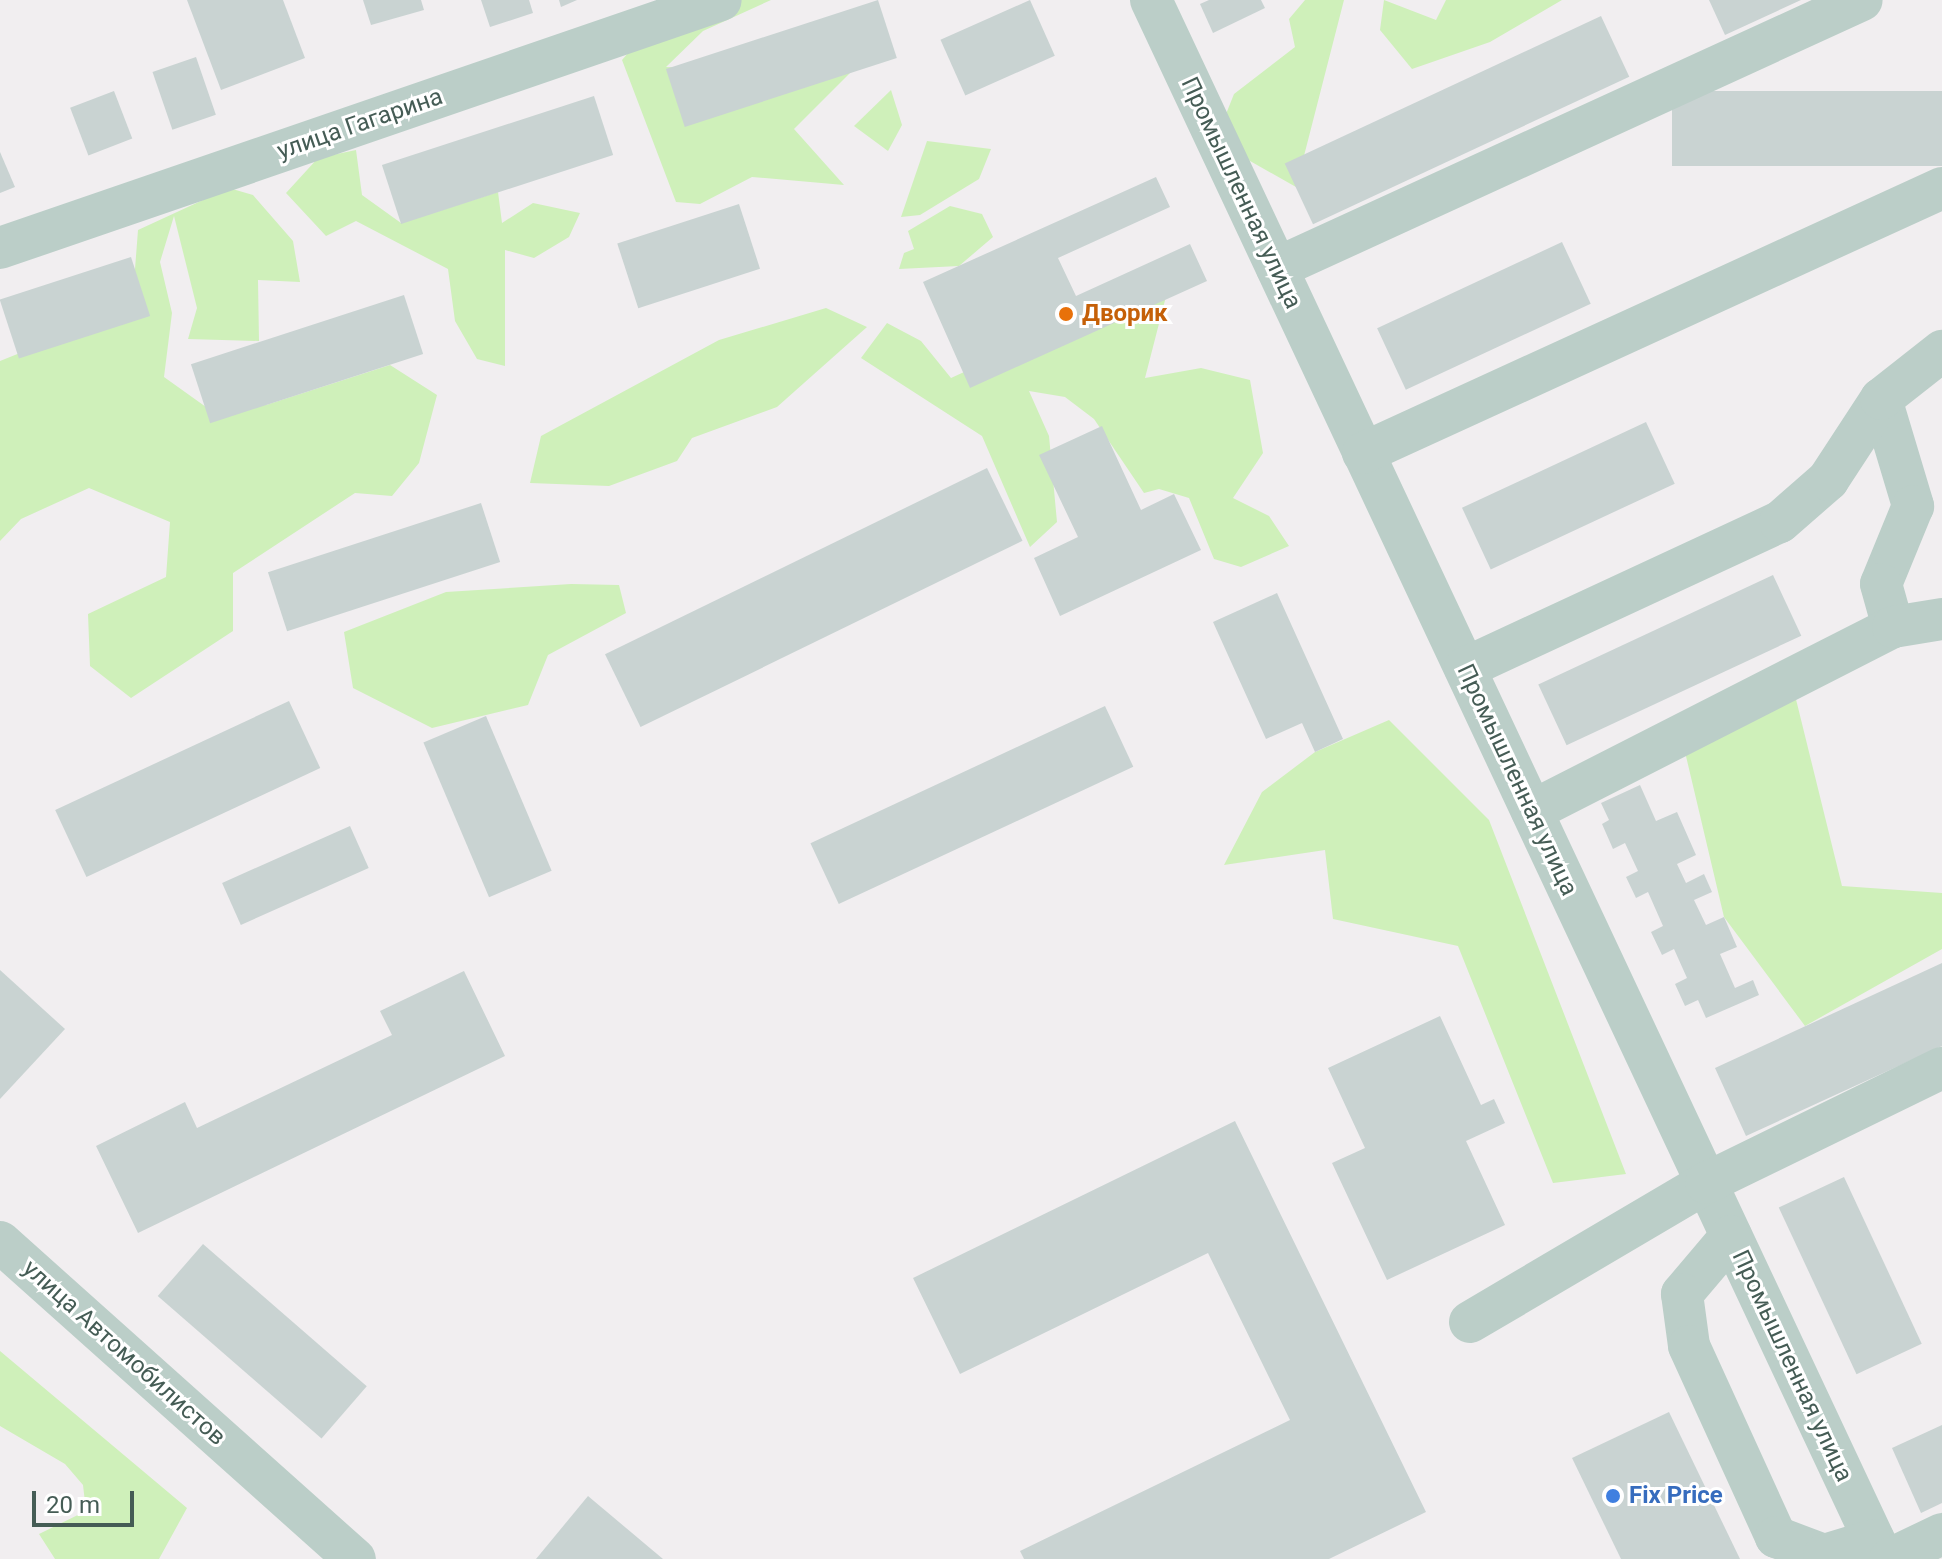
<!DOCTYPE html>
<meta charset="utf-8">
<style>
body{margin:0}
#map{position:relative;width:1942px;height:1559px;overflow:hidden;background:#f1eef0;font-family:Roboto,sans-serif}
div>[style]{position:absolute}
.green>*{inset:0;background:#cff0ba}
.building>*{inset:0;background:#c9d3d2;transform-origin:0 0}
.minor>*{height:42px;margin:-21px;padding:0 21px;transform-origin:21px;border-radius:21px;background:#bbcec8}
.dots>*{width:22px;height:22px;translate:-50% -50%;box-sizing:border-box;border:4px solid #fff;border-radius:50%}
span{translate:-50% -50%;white-space:nowrap;text-align:center;line-height:1.15;-webkit-text-stroke:6px #fff;paint-order:stroke}
.street-label{font-size:24px;color:#455c55}
.food-label{font-size:24px;color:#c56008;font-weight:700}
.left{translate:0 -50%;text-align:left}
.shop-label{font-size:24px;color:#366cbe;font-weight:700}
.scale{position:absolute;left:32px;top:1491px;width:102px;height:36px;box-sizing:border-box;border:4px solid #455c55;border-top:0;padding-left:10px;font-size:24px;line-height:28px;white-space:nowrap;color:#455c55;-webkit-text-stroke:6px #fff;paint-order:stroke}
</style>
<div id="map">
<div class="green">
<div style="clip-path:polygon(674px 0,771px 0,703px 31px,666px 67px,850px 73px,794px 129px,844px 185px,752px 177px,700px 204px,676px 202px,622px 60px)"></div>
<div style="clip-path:polygon(1305px 0,1344px 0,1296px 187px,1243px 157px,1226px 114px,1234px 94px,1295px 47px,1289px 19px)"></div>
<div style="clip-path:polygon(1384px 0,1436px 20px,1446px 0,1562px 0,1490px 42px,1412px 69px,1380px 30px)"></div>
<div style="clip-path:polygon(891px 90px,902px 125px,888px 151px,854px 126px)"></div>
<div style="clip-path:polygon(927px 141px,991px 149px,979px 179px,920px 215px,901px 217px)"></div>
<div style="clip-path:polygon(356px 150px,362px 195px,401px 223px,498px 192px,502px 223px,533px 203px,580px 213px,569px 237px,534px 258px,505px 250px,505px 366px,477px 359px,455px 321px,448px 269px,356px 221px,326px 236px,286px 193px,318px 158px)"></div>
<div style="clip-path:polygon(229px 188px,253px 195px,293px 241px,300px 282px,258px 280px,259px 341px,188px 339px,197px 308px,174px 216px,160px 262px,172px 313px,164px 377px,206px 407px,266px 405px,390px 365px,437px 395px,419px 463px,392px 496px,355px 493px,233px 573px,233px 631px,131px 698px,90px 666px,88px 614px,166px 577px,170px 522px,89px 488px,21px 519px,0 541px,0 361px,132px 308px,138px 230px)"></div>
<div style="clip-path:polygon(950px 206px,982px 214px,993px 237px,959px 266px,899px 269px,904px 253px,914px 249px,908px 231px)"></div>
<div style="clip-path:polygon(1171px 277px,1145px 378px,1201px 368px,1250px 380px,1263px 453px,1233px 498px,1269px 516px,1289px 546px,1241px 567px,1214px 559px,1189px 498px,1159px 489px,1144px 493px,1094px 419px,1065px 397px,1029px 391px,1049px 436px,1057px 522px,1030px 547px,982px 436px,861px 358px,887px 323px,921px 341px,951px 378px)"></div>
<div style="clip-path:polygon(826px 308px,867px 327px,777px 407px,692px 438px,677px 461px,609px 486px,530px 483px,541px 436px,719px 340px)"></div>
<div style="clip-path:polygon(571px 584px,619px 585px,626px 613px,548px 655px,528px 705px,432px 728px,353px 688px,344px 632px,446px 592px)"></div>
<div style="clip-path:polygon(1791px 679px,1842px 886px,1942px 893px,1942px 949px,1805px 1026px,1724px 917px,1681px 735px)"></div>
<div style="clip-path:polygon(1389px 720px,1489px 820px,1626px 1174px,1553px 1183px,1458px 946px,1333px 919px,1325px 850px,1224px 865px,1262px 792px,1315px 752px)"></div>
<div style="clip-path:polygon(0 1351px,187px 1508px,159px 1559px,55px 1559px,39px 1534px,86px 1511px,83px 1485px,65px 1464px,0 1426px)"></div>
</div>
<div class="building">
<div style="clip-path:polygon(187px 0,283px 0,305px 58px,221px 90px)"></div>
<div style="clip-path:polygon(363px 0,421px 0,424px 10px,371px 25px)"></div>
<div style="clip-path:polygon(481px 0,529px 0,533px 13px,490px 27px)"></div>
<div style="clip-path:polygon(559px 0,577px 0,561px 7px)"></div>
<div style="left:878px;top:0;width:61px;height:223px;rotate:72deg"></div>
<div style="left:1030px;top:0;width:61px;height:98px;rotate:66deg"></div>
<div style="clip-path:polygon(1209px 0,1261px 0,1265px 8px,1213px 33px,1200px 4px)"></div>
<div style="clip-path:polygon(1709px 0,1801px 0,1725px 35px)"></div>
<div style="left:1601px;top:16px;width:67px;height:349px;rotate:65deg"></div>
<div style="left:196px;top:57px;width:61px;height:46px;rotate:71deg"></div>
<div style="left:114px;top:91px;width:51px;height:47px;rotate:69deg"></div>
<div style="left:1942px;top:91px;width:75px;height:270px;rotate:90deg"></div>
<div style="left:594px;top:96px;width:62px;height:223px;rotate:72deg"></div>
<div style="clip-path:polygon(0 152px,15px 187px,0 193px)"></div>
<div style="clip-path:polygon(1156px 177px,1170px 207px,1058px 258px,1076px 296px,1190px 244px,1207px 281px,970px 388px,923px 282px)"></div>
<div style="left:739px;top:204px;width:68px;height:128px;rotate:72deg"></div>
<div style="left:1562px;top:242px;width:68px;height:204px;rotate:65deg"></div>
<div style="left:131px;top:257px;width:62px;height:138px;rotate:72deg"></div>
<div style="left:404px;top:295px;width:62px;height:224px;rotate:72deg"></div>
<div style="left:1646px;top:422px;width:68px;height:203px;rotate:65deg"></div>
<div style="clip-path:polygon(1102px 426px,1141px 510px,1174px 494px,1201px 550px,1060px 616px,1034px 558px,1078px 537px,1039px 455px)"></div>
<div style="left:987px;top:468px;width:81px;height:425px;rotate:64deg"></div>
<div style="left:481px;top:503px;width:62px;height:224px;rotate:72deg"></div>
<div style="left:1773px;top:575px;width:67px;height:259px;rotate:65deg"></div>
<div style="clip-path:polygon(1277px 593px,1343px 739px,1315px 752px,1302px 723px,1266px 739px,1213px 622px)"></div>
<div style="left:289px;top:701px;width:74px;height:258px;rotate:65deg"></div>
<div style="left:1105px;top:706px;width:67px;height:325px;rotate:65deg"></div>
<div style="left:486px;top:716px;width:168px;height:68px;rotate:67deg"></div>
<div style="clip-path:polygon(1640px 785px,1656px 821px,1677px 812px,1696px 855px,1677px 864px,1686px 883px,1704px 874px,1712px 892px,1694px 900px,1706px 925px,1724px 917px,1737px 947px,1720px 954px,1735px 988px,1753px 980px,1759px 995px,1706px 1018px,1698px 1000px,1685px 1006px,1675px 984px,1687px 978px,1674px 949px,1662px 955px,1651px 932px,1663px 926px,1648px 892px,1636px 898px,1626px 877px,1638px 871px,1625px 843px,1613px 849px,1602px 824px,1609px 820px,1601px 803px)"></div>
<div style="left:350px;top:826px;width:46px;height:140px;rotate:66deg"></div>
<div style="clip-path:polygon(1942px 963px,1942px 1046px,1746px 1136px,1715px 1068px)"></div>
<div style="clip-path:polygon(0 970px,65px 1029px,0 1099px)"></div>
<div style="clip-path:polygon(464px 971px,505px 1056px,138px 1233px,96px 1146px,185px 1102px,197px 1128px,392px 1035px,380px 1011px)"></div>
<div style="clip-path:polygon(1440px 1016px,1481px 1105px,1494px 1099px,1505px 1123px,1466px 1141px,1505px 1225px,1387px 1280px,1332px 1163px,1365px 1148px,1328px 1068px)"></div>
<div style="clip-path:polygon(1235px 1121px,1426px 1512px,1329px 1559px,1024px 1559px,1020px 1551px,1290px 1420px,1208px 1253px,960px 1374px,913px 1278px)"></div>
<div style="left:1844px;top:1177px;width:184px;height:72px;rotate:65deg"></div>
<div style="left:203px;top:1244px;width:217px;height:69px;rotate:41deg"></div>
<div style="clip-path:polygon(1669px 1412px,1740px 1559px,1621px 1559px,1572px 1458px)"></div>
<div style="clip-path:polygon(1942px 1425px,1942px 1503px,1921px 1513px,1892px 1448px)"></div>
<div style="clip-path:polygon(588px 1496px,663px 1559px,536px 1559px)"></div>
</div>
<div class="minor">
<div style="left:1151px;top:0;width:1722px;rotate:64.85deg"></div>
<div style="left:0;top:248px;width:762px;rotate:-18.98deg"></div>
<div style="left:1277px;top:268px;width:643px;rotate:-24.61deg"></div>
<div style="left:1881px;top:399px;width:112px;rotate:73.3deg"></div>
<div style="left:1913px;top:506px;width:84px;rotate:112.3deg"></div>
<div style="left:1881px;top:584px;width:45px;rotate:74.4deg"></div>
<div style="left:1363px;top:453px;width:637px;rotate:-24.59deg"></div>
<div style="left:1465px;top:668px;width:347px;rotate:-24.9deg"></div>
<div style="left:1780px;top:522px;width:64px;rotate:-41.2deg"></div>
<div style="left:1828px;top:480px;width:97px;rotate:-56.8deg"></div>
<div style="left:1881px;top:399px;width:78px;rotate:-38.2deg"></div>
<div style="left:1532px;top:811px;width:405px;rotate:-27deg"></div>
<div style="left:1893px;top:627px;width:50px;rotate:-9.3deg"></div>
<div style="left:1731px;top:1236px;width:76px;rotate:130.2deg"></div>
<div style="left:1682px;top:1294px;width:52px;rotate:82.3deg"></div>
<div style="left:1689px;top:1346px;width:210px;rotate:65.5deg"></div>
<div style="left:1776px;top:1537px;width:51px;rotate:20.6deg"></div>
<div style="left:1824px;top:1555px;width:52px;rotate:-16.7deg"></div>
<div style="left:0;top:1242px;width:476px;rotate:41.8deg"></div>
<div style="left:1470px;top:1322px;width:274px;rotate:-30.5deg"></div>
<div style="left:1706px;top:1183px;width:263px;rotate:-26deg"></div>
<div style="left:1890px;top:1559px;width:58px;rotate:-25.7deg"></div>
</div>
<div class="dots">
<div style="left:1066px;top:314px;background:#e8710a"></div>
<div style="left:1613px;top:1496px;background:#3f7fe0"></div>
</div>
<div class="street-label">
<span style="left:360px;top:124px;rotate:-19deg">улица Гагарина</span>
<span style="left:1241px;top:193px;rotate:65deg">Промышленная улица</span>
<span style="left:1517px;top:780px;rotate:65deg">Промышленная улица</span>
<span style="left:124px;top:1353px;rotate:42deg">улица Автомобилистов</span>
<span style="left:1792px;top:1366px;rotate:65deg">Промышленная улица</span>
</div>
<div class="food-label">
<span class="left" style="left:1082px;top:314px">Дворик</span>
</div>
<div class="shop-label">
<span class="left" style="left:1629px;top:1496px">Fix Price</span>
</div>
<div class="scale">20 m</div>
</div>
